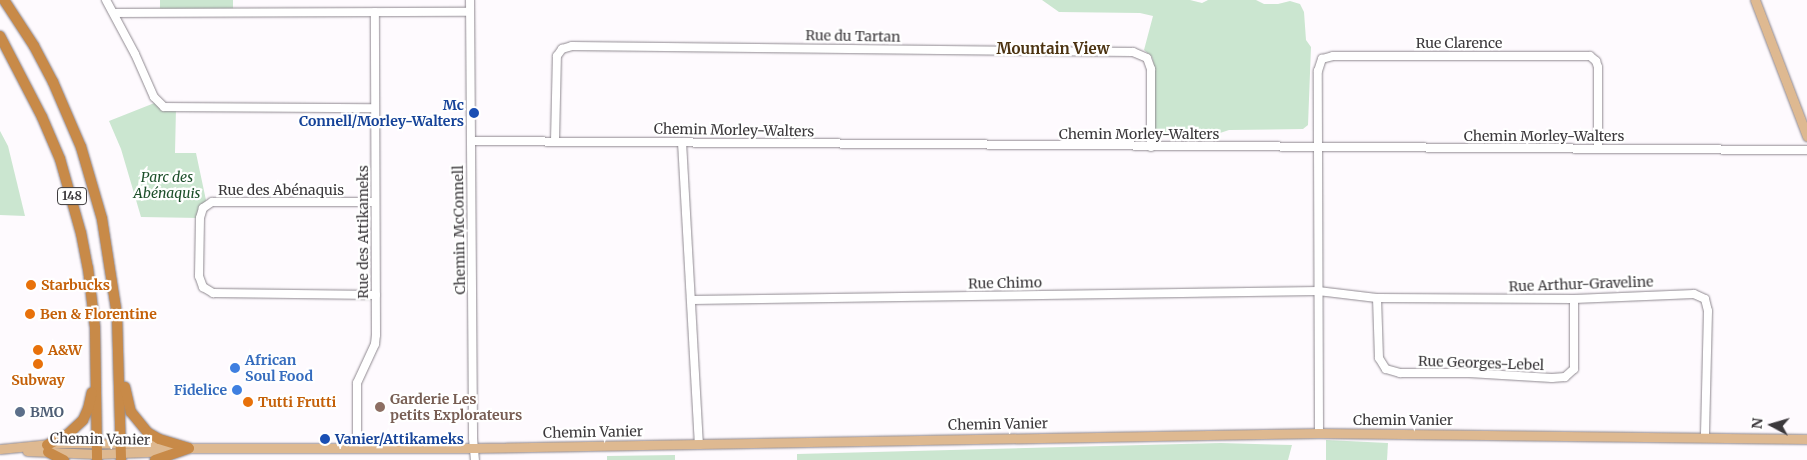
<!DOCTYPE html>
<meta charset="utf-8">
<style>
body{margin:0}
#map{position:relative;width:1807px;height:460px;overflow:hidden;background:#fefafe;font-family:Merriweather,serif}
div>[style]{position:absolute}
.green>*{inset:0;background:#cbe6d0;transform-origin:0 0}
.roads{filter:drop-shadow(0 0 1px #8f8990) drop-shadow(0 0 1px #8f8990)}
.minor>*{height:8px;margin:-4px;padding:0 4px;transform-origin:4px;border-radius:4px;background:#fff}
.major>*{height:9px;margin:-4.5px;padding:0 4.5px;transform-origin:4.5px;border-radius:4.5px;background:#deb991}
.highway>*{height:10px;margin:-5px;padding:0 5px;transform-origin:5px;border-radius:5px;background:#c88a48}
.dots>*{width:14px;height:14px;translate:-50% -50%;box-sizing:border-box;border:2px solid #fff;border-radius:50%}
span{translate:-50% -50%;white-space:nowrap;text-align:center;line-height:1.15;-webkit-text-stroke:4.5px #fff;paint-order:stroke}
.shield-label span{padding:1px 4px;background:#fff;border:1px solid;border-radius:4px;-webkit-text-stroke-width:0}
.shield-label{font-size:12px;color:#3b383b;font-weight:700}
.street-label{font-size:14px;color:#3b383b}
.transit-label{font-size:14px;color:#164399;font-weight:700}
.right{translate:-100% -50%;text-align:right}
.left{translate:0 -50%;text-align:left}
.park-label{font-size:14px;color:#1c4f2a;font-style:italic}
.food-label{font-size:14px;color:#c56008;font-weight:700}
.shop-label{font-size:14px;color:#366cbe;font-weight:700}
.education-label{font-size:14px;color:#785e54;font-weight:700}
.service-label{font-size:14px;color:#4e5e75;font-weight:700}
.neighbourhood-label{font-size:15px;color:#4c3311;font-weight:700}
.north{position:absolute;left:1747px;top:400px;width:50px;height:50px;-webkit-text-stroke:4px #fff;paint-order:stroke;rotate:276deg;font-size:14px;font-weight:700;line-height:20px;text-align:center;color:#3b383b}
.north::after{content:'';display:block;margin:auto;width:18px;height:22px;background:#3b383b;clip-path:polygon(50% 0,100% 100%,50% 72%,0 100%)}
</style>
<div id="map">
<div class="green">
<div style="left:160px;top:0;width:73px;height:12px"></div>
<div style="clip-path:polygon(1042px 0,1190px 0,1202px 3px,1208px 0,1256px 0,1264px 4px,1278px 4px,1290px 1px,1300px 4px,1304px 12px,1306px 40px,1311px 47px,1308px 125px,1303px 129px,1229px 130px,1220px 133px,1155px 132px,1155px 69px,1152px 57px,1144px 50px,1153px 16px,1140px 13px,1059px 12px)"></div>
<div style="clip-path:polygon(157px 102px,176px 108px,175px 153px,196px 153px,207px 205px,200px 218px,141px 217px,121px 149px,109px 121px)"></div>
<div style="clip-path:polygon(0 131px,8px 146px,25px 216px,0 215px)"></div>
<div style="clip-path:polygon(1326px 440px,1388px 443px,1387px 460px,1326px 460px)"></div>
<div style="clip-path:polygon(1221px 443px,1292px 445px,1288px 460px,797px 460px,797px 454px)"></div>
<div style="clip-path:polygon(675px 455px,675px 460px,607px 460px,607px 456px)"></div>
</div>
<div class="roads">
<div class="minor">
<div style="left:106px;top:0;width:61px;rotate:61.8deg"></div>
<div style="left:135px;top:54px;width:47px;rotate:66.2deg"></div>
<div style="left:154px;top:97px;width:14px;rotate:45deg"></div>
<div style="left:164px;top:107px;width:211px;rotate:0.3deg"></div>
<div style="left:470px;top:0;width:438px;rotate:89.6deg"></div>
<div style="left:473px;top:438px;width:22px;rotate:85deg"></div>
<div style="left:114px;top:13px;width:356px;rotate:-0.2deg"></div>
<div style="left:471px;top:141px;width:1336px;rotate:0.39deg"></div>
<div style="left:555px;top:141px;width:85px;rotate:-88.7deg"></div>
<div style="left:557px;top:56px;width:9px;rotate:-54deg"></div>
<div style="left:562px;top:49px;width:10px;rotate:-17deg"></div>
<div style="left:572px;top:46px;width:561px;rotate:0.61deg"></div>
<div style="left:1133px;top:52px;width:15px;rotate:23deg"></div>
<div style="left:1147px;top:58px;width:12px;rotate:70deg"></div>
<div style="left:1151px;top:69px;width:78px;rotate:90deg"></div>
<div style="left:682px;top:142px;width:302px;rotate:86.8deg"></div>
<div style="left:375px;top:202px;width:163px;rotate:180deg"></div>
<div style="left:212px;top:202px;width:11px;rotate:146deg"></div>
<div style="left:203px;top:208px;width:10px;rotate:107deg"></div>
<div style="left:200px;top:218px;width:58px;rotate:91deg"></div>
<div style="left:199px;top:276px;width:12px;rotate:70deg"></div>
<div style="left:203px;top:287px;width:12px;rotate:31deg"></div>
<div style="left:213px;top:293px;width:163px;rotate:0.7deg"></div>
<div style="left:1377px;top:298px;width:60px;rotate:88.1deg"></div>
<div style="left:1379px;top:358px;width:13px;rotate:58deg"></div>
<div style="left:1386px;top:369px;width:15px;rotate:16deg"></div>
<div style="left:1400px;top:373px;width:69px"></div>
<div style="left:1469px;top:373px;width:83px;rotate:3.4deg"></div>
<div style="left:1552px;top:378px;width:13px;rotate:-4deg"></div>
<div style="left:1565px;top:377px;width:12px;rotate:-42deg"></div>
<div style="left:1574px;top:369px;width:70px;rotate:-90deg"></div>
<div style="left:692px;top:300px;width:626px;rotate:-0.82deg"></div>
<div style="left:1318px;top:291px;width:59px;rotate:6.8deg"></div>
<div style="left:1377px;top:298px;width:197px;rotate:0.3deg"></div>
<div style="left:1574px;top:299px;width:120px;rotate:-2.4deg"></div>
<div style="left:1694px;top:294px;width:12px;rotate:24deg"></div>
<div style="left:1705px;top:299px;width:12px;rotate:76deg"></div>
<div style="left:1708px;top:311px;width:125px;rotate:91.4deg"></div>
<div style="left:1319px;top:433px;width:362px;rotate:-90.2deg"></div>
<div style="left:1318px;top:71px;width:13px;rotate:-72deg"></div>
<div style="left:1322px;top:59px;width:11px;rotate:-15deg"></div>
<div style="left:1333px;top:56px;width:257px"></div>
<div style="left:1590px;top:56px;width:8px;rotate:40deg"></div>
<div style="left:1596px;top:61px;width:6px;rotate:72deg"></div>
<div style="left:1598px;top:67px;width:82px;rotate:90deg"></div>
<div style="left:357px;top:447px;width:64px;rotate:-90deg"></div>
<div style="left:357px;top:383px;width:43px;rotate:-65.2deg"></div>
<div style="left:375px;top:344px;width:9px;rotate:-84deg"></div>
<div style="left:376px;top:335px;width:323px;rotate:-90.2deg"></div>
</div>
<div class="major">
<div style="left:1755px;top:0;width:146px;rotate:69.1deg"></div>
<div style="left:0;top:449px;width:60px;rotate:-5.7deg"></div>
<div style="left:60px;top:443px;width:99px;rotate:0.6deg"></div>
<div style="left:159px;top:444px;width:30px;rotate:8deg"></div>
<div style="left:189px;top:448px;width:285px"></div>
<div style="left:474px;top:448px;width:845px;rotate:-1.02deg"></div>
<div style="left:1319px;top:433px;width:488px;rotate:0.7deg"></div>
<div style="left:27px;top:451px;width:70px;rotate:2.5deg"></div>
<div style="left:97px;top:454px;width:74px;rotate:-2.3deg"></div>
</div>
<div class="highway">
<div style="left:4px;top:0;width:55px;rotate:56.9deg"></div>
<div style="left:34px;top:46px;width:41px;rotate:62.2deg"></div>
<div style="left:53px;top:82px;width:71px;rotate:66.7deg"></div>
<div style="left:81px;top:147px;width:75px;rotate:73.7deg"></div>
<div style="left:102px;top:219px;width:97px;rotate:81.1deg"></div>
<div style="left:117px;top:315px;width:145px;rotate:88.4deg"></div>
<div style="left:0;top:36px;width:91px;rotate:62.6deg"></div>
<div style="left:42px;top:117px;width:46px;rotate:66.8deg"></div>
<div style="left:60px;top:159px;width:77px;rotate:74.2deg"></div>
<div style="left:81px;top:233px;width:36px;rotate:79deg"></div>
<div style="left:88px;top:268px;width:60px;rotate:83.3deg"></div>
<div style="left:95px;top:328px;width:132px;rotate:89.1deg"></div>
<div style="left:125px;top:387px;width:26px;rotate:77deg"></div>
<div style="left:131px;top:412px;width:26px;rotate:51deg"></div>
<div style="left:147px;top:432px;width:14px;rotate:30deg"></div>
<div style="left:159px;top:439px;width:31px;rotate:17deg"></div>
<div style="left:47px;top:445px;width:22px;rotate:-27deg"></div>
<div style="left:67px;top:435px;width:22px;rotate:-43deg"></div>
<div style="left:83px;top:420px;width:12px;rotate:-66deg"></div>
<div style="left:88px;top:409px;width:17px;rotate:-77deg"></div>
<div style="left:48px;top:452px;width:18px;rotate:27deg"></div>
<div style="left:155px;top:460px;width:36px;rotate:-19deg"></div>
</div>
</div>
<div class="dots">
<div style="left:474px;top:113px;background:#1a4fb4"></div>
<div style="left:31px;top:285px;background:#e8710a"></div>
<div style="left:30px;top:314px;background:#e8710a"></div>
<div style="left:38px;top:350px;background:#e8710a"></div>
<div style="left:38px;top:364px;background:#e8710a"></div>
<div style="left:235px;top:368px;background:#3f7fe0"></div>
<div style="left:237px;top:390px;background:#3f7fe0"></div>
<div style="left:248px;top:402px;background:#e8710a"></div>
<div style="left:380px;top:407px;background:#8d6e63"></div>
<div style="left:20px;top:412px;background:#5c6f8a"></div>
<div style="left:325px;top:439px;background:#1a4fb4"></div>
</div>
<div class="shield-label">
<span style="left:72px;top:196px">148</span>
</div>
<div class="street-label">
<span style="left:853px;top:36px;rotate:1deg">Rue du Tartan</span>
<span style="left:1459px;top:43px">Rue Clarence</span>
<span style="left:734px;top:130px;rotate:1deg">Chemin Morley-Walters</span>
<span style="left:1139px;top:134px">Chemin Morley-Walters</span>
<span style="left:1544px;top:136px">Chemin Morley-Walters</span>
<span style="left:281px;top:190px">Rue des Abénaquis</span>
<span style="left:459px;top:230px;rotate:-91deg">Chemin McConnell</span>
<span style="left:363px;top:232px;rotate:-90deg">Rue des Attikameks</span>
<span style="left:1005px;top:283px;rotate:-1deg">Rue Chimo</span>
<span style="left:1581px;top:284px;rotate:-2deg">Rue Arthur-Graveline</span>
<span style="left:1481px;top:363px;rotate:2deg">Rue Georges-Lebel</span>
<span style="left:1403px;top:420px">Chemin Vanier</span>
<span style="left:998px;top:424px;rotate:-1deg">Chemin Vanier</span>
<span style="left:593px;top:432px;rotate:-1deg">Chemin Vanier</span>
<span style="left:100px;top:439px;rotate:1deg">Chemin Vanier</span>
</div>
<div class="transit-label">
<span class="right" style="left:464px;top:113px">Mc<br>Connell/Morley-Walters</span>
<span class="left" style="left:335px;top:439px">Vanier/Attikameks</span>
</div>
<div class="park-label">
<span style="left:167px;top:185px">Parc des<br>Abénaquis</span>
</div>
<div class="food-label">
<span class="left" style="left:41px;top:285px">Starbucks</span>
<span class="left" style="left:40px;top:314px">Ben &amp; Florentine</span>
<span class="left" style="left:48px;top:350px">A&amp;W</span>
<span style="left:38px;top:380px">Subway</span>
<span class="left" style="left:258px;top:402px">Tutti Frutti</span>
</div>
<div class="shop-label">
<span class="left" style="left:245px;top:368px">African<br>Soul Food</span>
<span class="right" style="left:227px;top:390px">Fidelice</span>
</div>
<div class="education-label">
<span class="left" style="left:390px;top:407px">Garderie Les<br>petits Explorateurs</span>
</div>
<div class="service-label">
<span class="left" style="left:30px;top:412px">BMO</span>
</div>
<div class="neighbourhood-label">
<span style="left:1053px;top:49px">Mountain View</span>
</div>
<div class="north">N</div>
</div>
